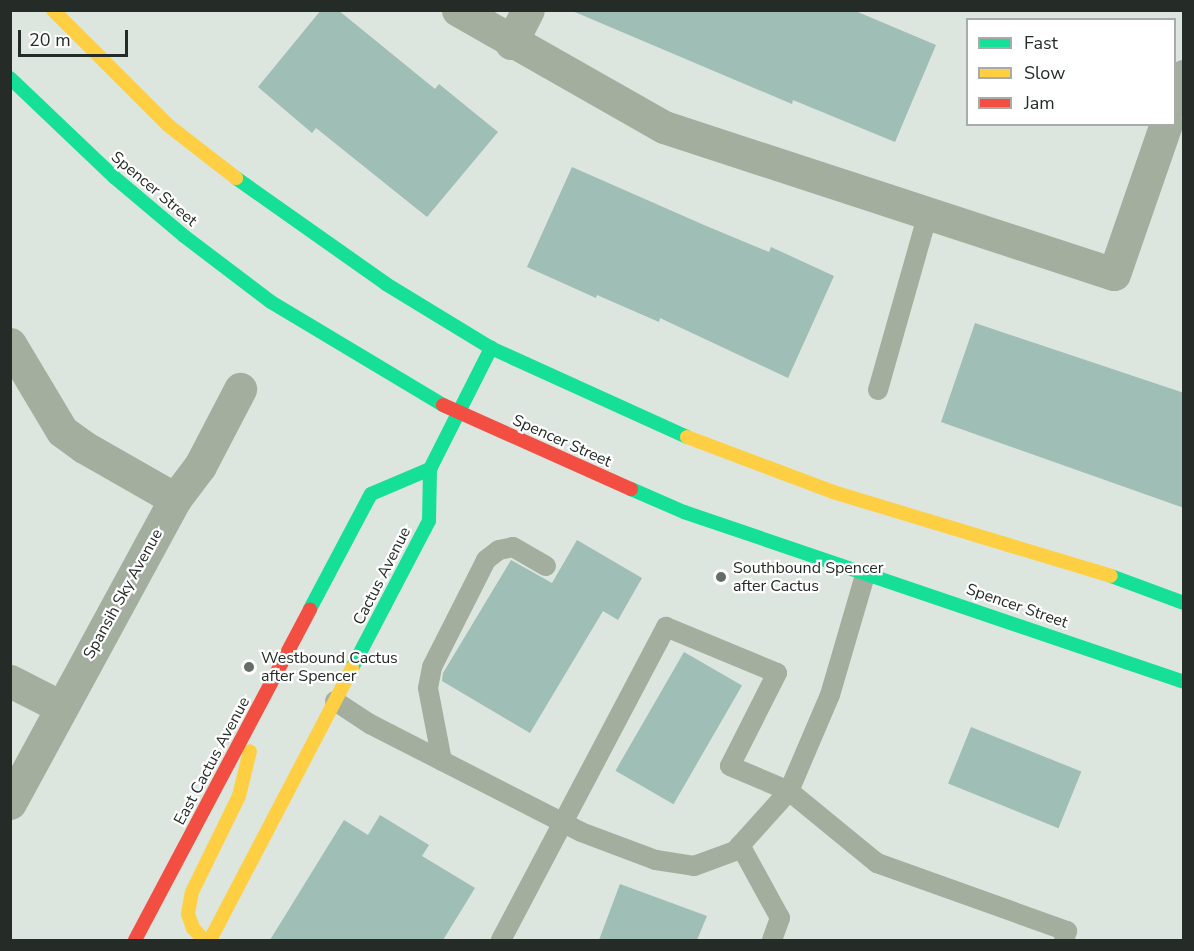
<!DOCTYPE html>
<style>
body{margin:0}
#map{position:relative;width:1194px;height:951px;overflow:hidden;background:#dce5de;font-family:"Nunito Sans",sans-serif}
div>[style]{position:absolute}
.building>*{inset:0;background:#9ebeb6;transform-origin:0 0}
.lane>*{height:20px;margin:-10px;padding:0 10px;transform-origin:10px;border-radius:10px;background:#a3ae9e}
.street>*{height:33px;margin:-16.5px;padding:0 16.5px;transform-origin:16.5px;border-radius:16.5px;background:#a3ae9e}
.fast>*{height:14px;margin:-7px;padding:0 7px;transform-origin:7px;border-radius:7px;background:#16e098}
.slow>*{height:14px;margin:-7px;padding:0 7px;transform-origin:7px;border-radius:7px;background:#ffcf43}
.jam>*{height:14px;margin:-7px;padding:0 7px;transform-origin:7px;border-radius:7px;background:#f24e42}
.dots>*{width:16px;height:16px;translate:-50% -50%;box-sizing:border-box;border:3px solid #fff;border-radius:50%}
span{translate:-50% -50%;white-space:nowrap;text-align:center;line-height:1.15;-webkit-text-stroke:4.5px #fff;paint-order:stroke}
.street-label{font-size:16px;color:#252c27}
.poi-label{font-size:16px;color:#252c27}
.left{translate:0 -50%;text-align:left}
.frame{position:absolute;inset:0;border:12px solid #252c27;pointer-events:none}
.legend{position:absolute;left:966px;top:18px;width:210px;height:108px;box-sizing:border-box;background:#fff;border:2px solid #a8aba9;margin:0;padding:8px 10px;list-style:none;font-size:18px;color:#252c27}
.legend li{display:flex;align-items:center;gap:12px;height:30px}
.legend b{width:30px;border:2px solid #a8aba9}
.scale{position:absolute;left:18px;top:30px;width:110px;height:27px;box-sizing:border-box;border:3px solid #252c27;border-top:0;padding-left:8px;font-size:18px;line-height:21px;white-space:nowrap;color:#252c27;-webkit-text-stroke:4px #fff;paint-order:stroke}
</style>
<div id="map">
<div class="building">
<div style="clip-path:polygon(321px 10px,338px 10px,435px 89px,439px 84px,498px 132px,427px 217px,316px 128px,312px 133px,258px 87px)"></div>
<div style="clip-path:polygon(570px 10px,853px 10px,936px 45px,895px 142px,793px 100px,792px 104px)"></div>
<div style="clip-path:polygon(572px 167px,704px 225px,769px 252px,771px 247px,834px 276px,788px 378px,660px 318px,659px 322px,597px 295px,596px 298px,527px 267px)"></div>
<div style="clip-path:polygon(975px 323px,1184px 393px,1184px 508px,941px 422px)"></div>
<div style="clip-path:polygon(577px 540px,642px 578px,618px 620px,603px 611px,530px 733px,442px 681px,443px 673px,511px 560px,552px 583px)"></div>
<div style="left:684px;top:652px;width:67px;height:137px;rotate:30deg"></div>
<div style="left:971px;top:727px;width:119px;height:61px;rotate:22deg"></div>
<div style="clip-path:polygon(380px 815px,429px 845px,422px 856px,475px 888px,443px 940px,270px 940px,344px 820px,368px 835px)"></div>
<div style="clip-path:polygon(620px 884px,707px 916px,697px 940px,599px 940px)"></div>
</div>
<div class="lane">
<div style="left:878px;top:390px;width:184px;rotate:-74.2deg"></div>
<div style="left:335px;top:701px;width:42px;rotate:33.3deg"></div>
<div style="left:370px;top:724px;width:237px;rotate:27.1deg"></div>
<div style="left:581px;top:832px;width:80px;rotate:20.5deg"></div>
<div style="left:656px;top:860px;width:38px;rotate:9deg"></div>
<div style="left:694px;top:866px;width:44px;rotate:-20.1deg"></div>
<div style="left:735px;top:851px;width:81px;rotate:-48deg"></div>
<div style="left:789px;top:791px;width:104px;rotate:-66.9deg"></div>
<div style="left:830px;top:695px;width:125px;rotate:-73.7deg"></div>
<div style="left:442px;top:761px;width:74px;rotate:-100.9deg"></div>
<div style="left:428px;top:688px;width:21px;rotate:-79deg"></div>
<div style="left:432px;top:667px;width:120px;rotate:-63.2deg"></div>
<div style="left:486px;top:560px;width:16px;rotate:-38deg"></div>
<div style="left:499px;top:550px;width:14px;rotate:-12deg"></div>
<div style="left:513px;top:547px;width:38px;rotate:30deg"></div>
<div style="left:740px;top:845px;width:83px;rotate:61.3deg"></div>
<div style="left:780px;top:918px;width:23px;rotate:110deg"></div>
<div style="left:501px;top:940px;width:354px;rotate:-62.2deg"></div>
<div style="left:666px;top:627px;width:120px;rotate:22.5deg"></div>
<div style="left:777px;top:673px;width:104px;rotate:116.8deg"></div>
<div style="left:730px;top:766px;width:64px;rotate:23deg"></div>
<div style="left:789px;top:791px;width:114px;rotate:39.3deg"></div>
<div style="left:877px;top:863px;width:202px;rotate:19.7deg"></div>
<div style="left:1067px;top:931px;width:9px;rotate:108deg"></div>
</div>
<div class="street">
<div style="left:458px;top:10px;width:237px;rotate:29.6deg"></div>
<div style="left:664px;top:127px;width:473px;rotate:18.1deg"></div>
<div style="left:1114px;top:274px;width:159px;rotate:-70.9deg"></div>
<div style="left:511px;top:43px;width:37px;rotate:-63deg"></div>
<div style="left:1174px;top:102px;width:28px;rotate:-69deg"></div>
<div style="left:10px;top:344px;width:101px;rotate:59.1deg"></div>
<div style="left:62px;top:431px;width:27px;rotate:36deg"></div>
<div style="left:84px;top:447px;width:105px;rotate:29.7deg"></div>
<div style="left:10px;top:681px;width:57px;rotate:27deg"></div>
<div style="left:10px;top:803px;width:346px;rotate:-61.5deg"></div>
<div style="left:175px;top:499px;width:41px;rotate:-52.9deg"></div>
<div style="left:200px;top:466px;width:87px;rotate:-62.5deg"></div>
</div>
<div class="fast">
<div style="left:10px;top:78px;width:144px;rotate:43.6deg"></div>
<div style="left:114px;top:177px;width:92px;rotate:40.1deg"></div>
<div style="left:184px;top:236px;width:109px;rotate:37.2deg"></div>
<div style="left:271px;top:302px;width:200px;rotate:30.9deg"></div>
<div style="left:236px;top:178px;width:184px;rotate:35.2deg"></div>
<div style="left:386px;top:284px;width:123px;rotate:31.4deg"></div>
<div style="left:491px;top:348px;width:215px;rotate:24.4deg"></div>
<div style="left:631px;top:489px;width:58px;rotate:23.5deg"></div>
<div style="left:684px;top:512px;width:528px;rotate:18.78deg"></div>
<div style="left:1111px;top:576px;width:78px;rotate:20.3deg"></div>
<div style="left:310px;top:609px;width:130px;rotate:-62.1deg"></div>
<div style="left:371px;top:494px;width:64px;rotate:-23deg"></div>
<div style="left:352px;top:668px;width:166px;rotate:-62.4deg"></div>
<div style="left:429px;top:521px;width:52px;rotate:-88.9deg"></div>
<div style="left:430px;top:469px;width:136px;rotate:-63.2deg"></div>
</div>
<div class="slow">
<div style="left:53px;top:10px;width:164px;rotate:45deg"></div>
<div style="left:169px;top:126px;width:85px;rotate:37.8deg"></div>
<div style="left:687px;top:437px;width:156px;rotate:20.6deg"></div>
<div style="left:833px;top:492px;width:290px;rotate:16.8deg"></div>
<div style="left:204px;top:940px;width:16px;rotate:-133deg"></div>
<div style="left:193px;top:928px;width:15px;rotate:-110deg"></div>
<div style="left:188px;top:914px;width:22px;rotate:-80deg"></div>
<div style="left:192px;top:892px;width:107px;rotate:-63.9deg"></div>
<div style="left:239px;top:796px;width:46px;rotate:-76.3deg"></div>
<div style="left:210px;top:940px;width:307px;rotate:-62.4deg"></div>
</div>
<div class="jam">
<div style="left:443px;top:405px;width:206px;rotate:24.1deg"></div>
<div style="left:135px;top:940px;width:374px;rotate:-62.1deg"></div>
</div>
<div class="dots">
<div style="left:721px;top:577px;background:#656d67"></div>
<div style="left:249px;top:667px;background:#656d67"></div>
</div>
<div class="street-label">
<span style="left:154px;top:189px;rotate:40deg">Spencer Street</span>
<span style="left:562px;top:441px;rotate:24deg">Spencer Street</span>
<span style="left:382px;top:576px;rotate:-63deg">Cactus Avenue</span>
<span style="left:123px;top:594px;rotate:-61deg">Spansih Sky Avenue</span>
<span style="left:1017px;top:606px;rotate:19deg">Spencer Street</span>
<span style="left:212px;top:761px;rotate:-62deg">East Cactus Avenue</span>
</div>
<div class="poi-label">
<span class="left" style="left:733px;top:577px">Southbound Spencer<br>after Cactus</span>
<span class="left" style="left:261px;top:667px">Westbound Cactus<br>after Spencer</span>
</div>
<div class="frame"></div>
<ul class="legend">
<li><b style="height:8px;background:#16e098"></b>Fast</li>
<li><b style="height:8px;background:#ffcf43"></b>Slow</li>
<li><b style="height:8px;background:#f24e42"></b>Jam</li>
</ul>
<div class="scale">20 m</div>
</div>
